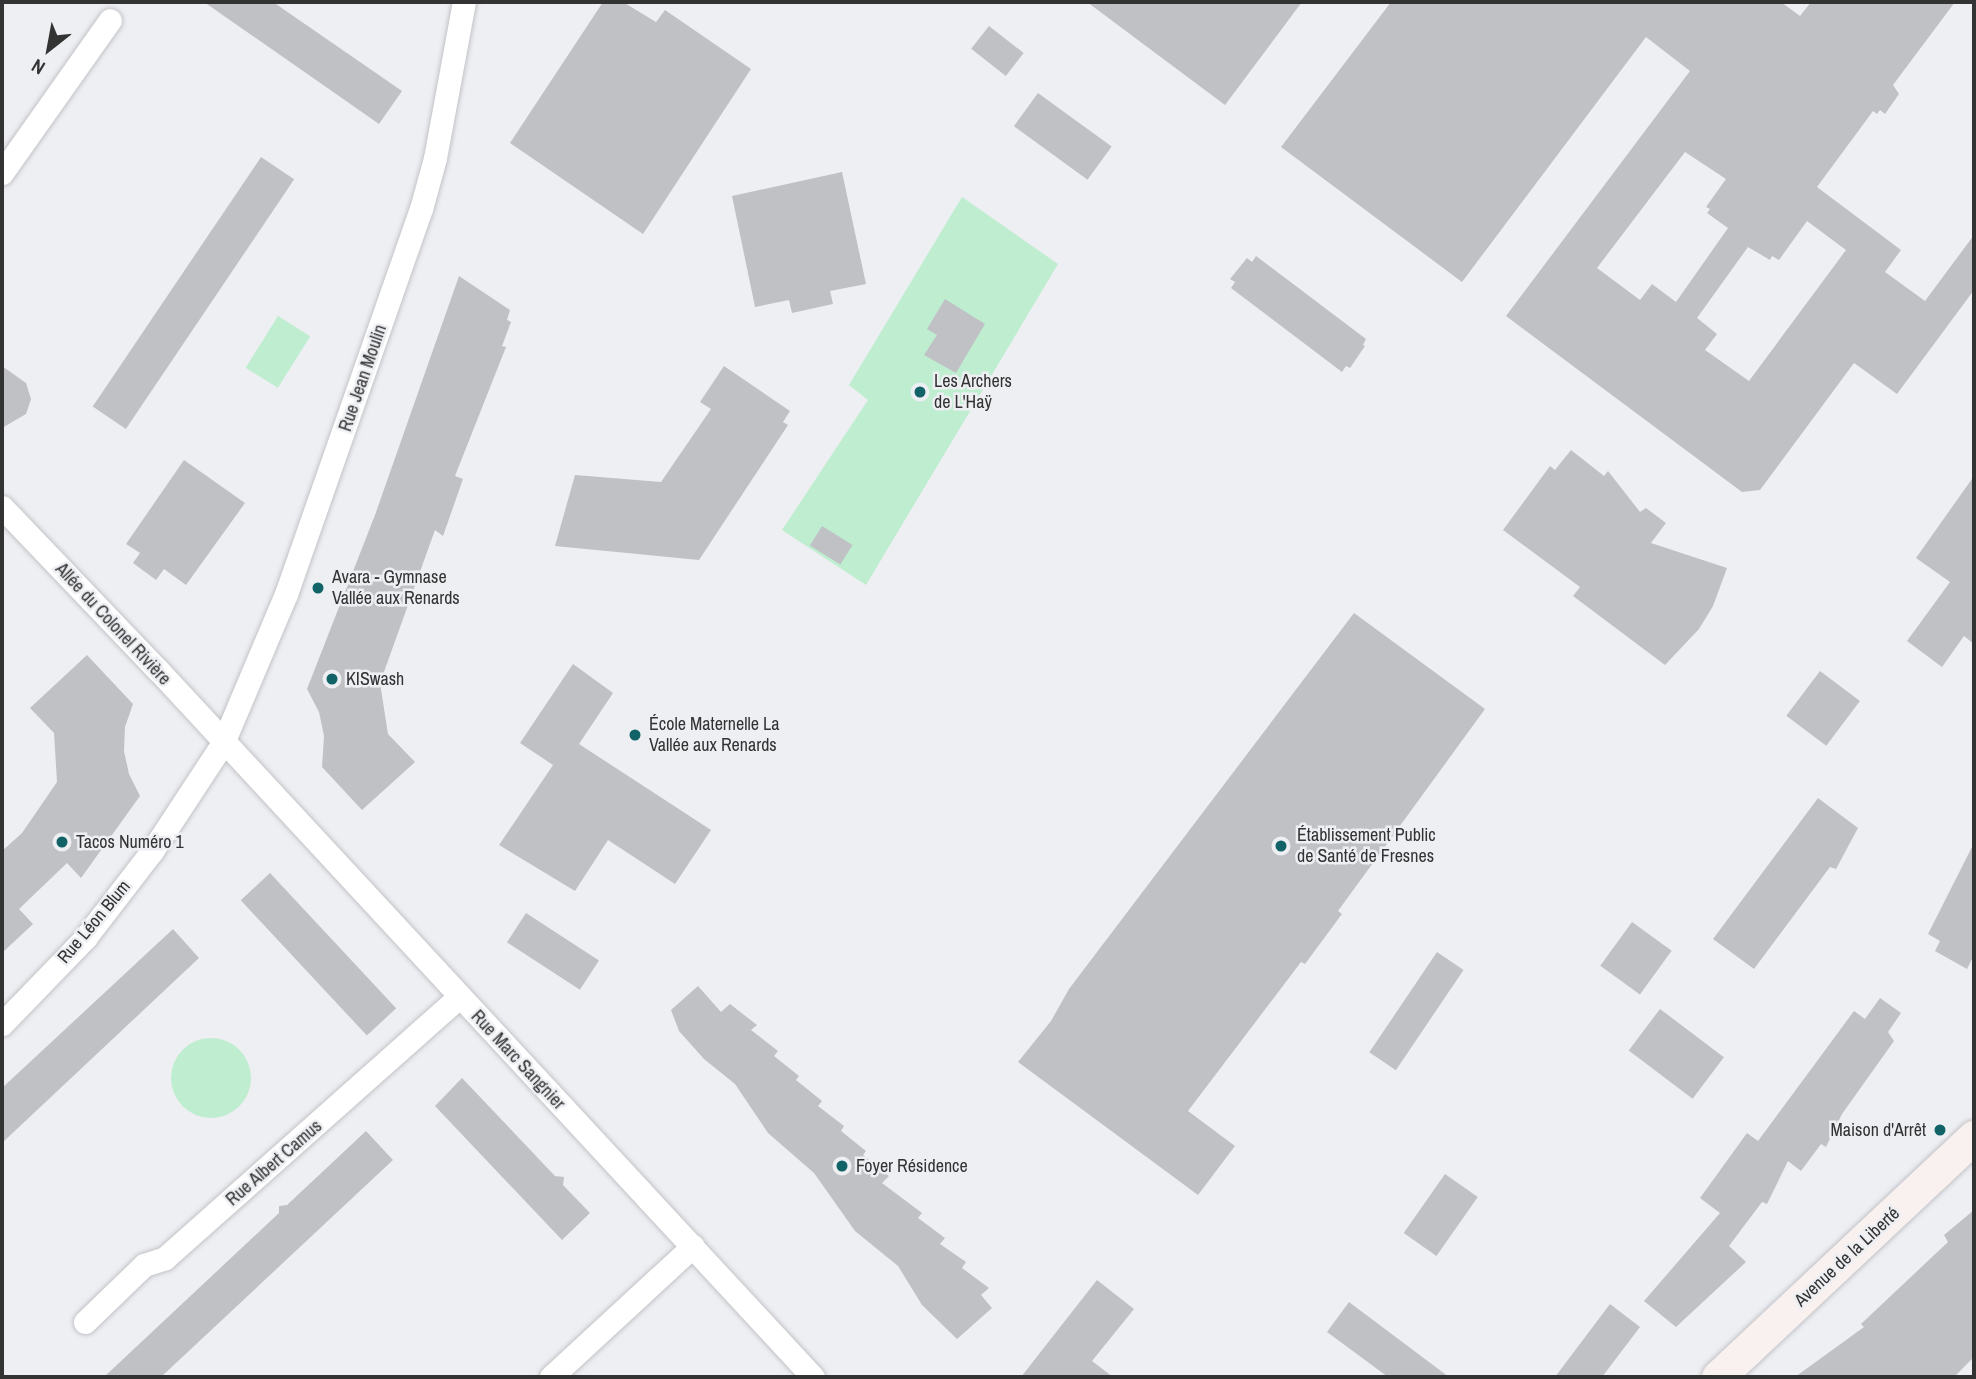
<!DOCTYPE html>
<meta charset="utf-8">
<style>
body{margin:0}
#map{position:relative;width:1976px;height:1379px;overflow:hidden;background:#eeeff3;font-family:"Archivo Narrow",sans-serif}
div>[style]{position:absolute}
.green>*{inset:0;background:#beedd0;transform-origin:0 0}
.round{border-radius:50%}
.building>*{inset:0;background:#c0c1c5;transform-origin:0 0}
.roads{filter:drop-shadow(0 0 2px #c2c3c7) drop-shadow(0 0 2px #c2c3c7)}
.street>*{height:23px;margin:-11.5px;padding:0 11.5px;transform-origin:11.5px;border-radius:11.5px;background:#fff}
.secondary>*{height:33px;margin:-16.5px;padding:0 16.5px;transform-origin:16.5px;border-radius:16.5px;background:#f9f1ef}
.dots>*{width:19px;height:19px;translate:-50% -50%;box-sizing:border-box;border:4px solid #eeeff3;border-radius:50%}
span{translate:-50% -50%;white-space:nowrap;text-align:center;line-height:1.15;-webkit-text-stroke:5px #eeeff3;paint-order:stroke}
.street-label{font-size:18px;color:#333334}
.poi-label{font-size:18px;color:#333334}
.left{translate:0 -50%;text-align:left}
.right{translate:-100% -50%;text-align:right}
.frame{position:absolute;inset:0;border:4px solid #333334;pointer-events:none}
.north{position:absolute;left:14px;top:14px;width:70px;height:70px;-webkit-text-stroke:5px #eeeff3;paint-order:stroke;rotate:211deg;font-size:19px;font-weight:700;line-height:28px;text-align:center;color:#333334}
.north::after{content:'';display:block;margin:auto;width:24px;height:32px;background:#333334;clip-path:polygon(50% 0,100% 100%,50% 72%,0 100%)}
</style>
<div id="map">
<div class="green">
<div style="clip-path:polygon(962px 197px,1058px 264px,866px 585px,782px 530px,868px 400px,849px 385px)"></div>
<div style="left:278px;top:316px;width:38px;height:61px;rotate:32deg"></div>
<div class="round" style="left:171px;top:1038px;width:80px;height:80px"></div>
</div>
<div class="building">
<div style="clip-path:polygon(204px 2px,273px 2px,402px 91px,379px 124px)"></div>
<div style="clip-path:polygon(603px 2px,623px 2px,656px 22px,665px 10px,751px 69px,643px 234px,510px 143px)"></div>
<div style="clip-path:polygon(1087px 2px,1302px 2px,1225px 105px)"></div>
<div style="clip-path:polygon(evenodd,1391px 2px,1781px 2px,1800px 16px,1811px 2px,1955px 2px,1893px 85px,1899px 94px,1885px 114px,1880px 110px,1877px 114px,1873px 111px,1817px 187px,1901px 250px,1885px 272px,1925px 301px,1974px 235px,1974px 290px,1897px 394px,1854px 363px,1760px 490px,1742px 492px,1506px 316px,1690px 71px,1646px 37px,1462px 282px,1281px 147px,1391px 2px,1685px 152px,1726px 179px,1706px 207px,1710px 209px,1707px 213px,1728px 228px,1676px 302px,1652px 284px,1640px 300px,1597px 268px,1685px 152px,1391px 2px,1807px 221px,1846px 250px,1749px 381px,1705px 350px,1717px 334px,1697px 318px,1748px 247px,1770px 260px,1772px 256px,1779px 260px,1807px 221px)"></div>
<div style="left:989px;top:26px;width:44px;height:29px;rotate:38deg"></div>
<div style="left:1038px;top:93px;width:91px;height:41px;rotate:36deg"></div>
<div style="left:261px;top:157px;width:40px;height:301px;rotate:34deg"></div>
<div style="clip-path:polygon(842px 172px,866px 284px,830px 291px,833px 304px,792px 313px,789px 300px,755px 307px,732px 196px)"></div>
<div style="clip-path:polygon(1256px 256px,1366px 339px,1363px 345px,1365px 346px,1350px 368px,1346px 366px,1342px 372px,1231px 288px,1235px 282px,1230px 279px,1247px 258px,1252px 262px)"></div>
<div style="clip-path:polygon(459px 276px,510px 310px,507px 320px,511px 322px,502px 346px,506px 347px,455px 476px,463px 479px,443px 536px,435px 530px,380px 683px,388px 734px,415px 762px,362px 810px,322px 767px,324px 736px,319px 712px,307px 689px,375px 515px)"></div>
<div style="clip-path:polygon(945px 299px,985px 324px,956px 373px,924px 355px,937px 335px,927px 329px)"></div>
<div style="clip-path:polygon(2px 366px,26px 383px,31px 399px,26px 414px,2px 428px)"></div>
<div style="clip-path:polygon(724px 366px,790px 411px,783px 422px,788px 425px,699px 560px,555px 546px,575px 475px,661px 482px,711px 409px,700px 402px)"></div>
<div style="clip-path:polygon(1571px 450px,1604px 476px,1608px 471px,1640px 512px,1646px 508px,1666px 523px,1651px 543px,1727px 568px,1713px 606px,1699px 629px,1665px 665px,1573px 596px,1580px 587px,1503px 530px,1550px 466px,1555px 470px)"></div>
<div style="clip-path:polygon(184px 460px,245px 503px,186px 585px,164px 569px,156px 580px,133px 563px,140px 553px,126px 544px)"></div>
<div style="clip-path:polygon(1974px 476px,1974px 644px,1964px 636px,1942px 667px,1907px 641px,1950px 582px,1916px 558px)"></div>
<div style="left:822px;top:526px;width:36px;height:23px;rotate:32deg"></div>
<div style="clip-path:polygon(1354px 613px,1485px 709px,1338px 911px,1342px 914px,1305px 964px,1301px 962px,1188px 1111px,1235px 1146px,1198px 1195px,1018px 1062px,1051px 1021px,1069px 989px)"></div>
<div style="clip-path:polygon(87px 655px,133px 704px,125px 727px,124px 751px,129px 774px,140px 796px,81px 878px,67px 863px,19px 909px,33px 924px,2px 953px,2px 851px,22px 833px,57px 782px,54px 733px,30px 708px)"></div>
<div style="clip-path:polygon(573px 664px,613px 693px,579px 744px,711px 830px,675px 884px,608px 840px,575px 891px,499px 845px,553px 765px,520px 743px)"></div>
<div style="left:1820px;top:671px;width:50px;height:56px;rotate:37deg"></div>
<div style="clip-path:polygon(1818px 798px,1858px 828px,1836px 869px,1830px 867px,1754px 969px,1713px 939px)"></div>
<div style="clip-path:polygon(1974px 843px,1974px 955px,1967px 969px,1935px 951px,1940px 941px,1928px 934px)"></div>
<div style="left:270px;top:873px;width:185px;height:40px;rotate:47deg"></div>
<div style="left:526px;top:913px;width:87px;height:35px;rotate:33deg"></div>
<div style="left:1632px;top:922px;width:49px;height:54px;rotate:36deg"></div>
<div style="clip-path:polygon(173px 929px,199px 958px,2px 1143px,2px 1088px)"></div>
<div style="left:1437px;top:952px;width:32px;height:121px;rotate:34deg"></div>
<div style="clip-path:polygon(698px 986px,721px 1012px,730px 1004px,757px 1025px,751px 1030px,778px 1051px,774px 1056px,799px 1076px,796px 1080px,822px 1101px,818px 1106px,844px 1126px,841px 1131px,866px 1151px,863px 1155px,889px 1176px,882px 1183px,922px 1213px,918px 1218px,945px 1238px,940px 1244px,966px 1262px,962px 1268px,989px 1288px,981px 1295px,992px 1308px,957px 1339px,922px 1305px,898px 1266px,855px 1231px,814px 1173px,768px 1133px,735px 1084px,704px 1059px,679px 1031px,671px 1010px)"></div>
<div style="clip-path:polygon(1880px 998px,1901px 1013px,1888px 1032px,1894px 1041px,1842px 1114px,1826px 1147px,1821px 1144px,1801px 1171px,1788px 1161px,1767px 1204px,1762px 1202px,1729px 1246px,1746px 1262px,1676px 1327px,1644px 1301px,1720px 1213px,1700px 1198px,1747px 1133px,1758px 1141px,1854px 1011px,1865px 1019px)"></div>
<div style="left:1660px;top:1009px;width:80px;height:52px;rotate:37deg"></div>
<div style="clip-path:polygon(462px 1078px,555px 1176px,564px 1177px,563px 1185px,590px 1213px,562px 1240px,435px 1106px)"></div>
<div style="clip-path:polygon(366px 1131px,393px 1160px,161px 1377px,104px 1377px,279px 1213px,279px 1206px,287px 1205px)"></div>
<div style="left:1445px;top:1174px;width:40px;height:72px;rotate:35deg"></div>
<div style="clip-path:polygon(1974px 1210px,1974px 1357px,1954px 1377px,1795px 1377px,1864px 1327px,1861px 1324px,1948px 1242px,1944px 1235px)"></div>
<div style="clip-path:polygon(1097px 1280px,1134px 1309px,1092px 1361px,1113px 1377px,1021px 1377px)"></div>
<div style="clip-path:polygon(1349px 1302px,1449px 1377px,1388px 1377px,1327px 1332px)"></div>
<div style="clip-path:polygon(1610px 1304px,1640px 1327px,1602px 1377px,1555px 1377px)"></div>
</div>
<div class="roads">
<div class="street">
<div style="left:2px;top:173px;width:187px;rotate:-54.8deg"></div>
<div style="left:2px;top:507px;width:226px;rotate:46.3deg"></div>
<div style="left:158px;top:670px;width:964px;rotate:47.19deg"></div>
<div style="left:2px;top:1024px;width:120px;rotate:-46deg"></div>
<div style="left:85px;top:938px;width:110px;rotate:-52.4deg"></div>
<div style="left:152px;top:851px;width:129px;rotate:-56.7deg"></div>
<div style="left:223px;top:743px;width:162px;rotate:-67.1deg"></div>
<div style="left:286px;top:594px;width:408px;rotate:-70.7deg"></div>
<div style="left:421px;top:209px;width:53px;rotate:-74.6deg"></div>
<div style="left:435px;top:158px;width:159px;rotate:-79.5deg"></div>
<div style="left:85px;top:1322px;width:82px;rotate:-44deg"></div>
<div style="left:144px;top:1265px;width:22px;rotate:-18deg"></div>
<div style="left:165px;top:1258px;width:393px;rotate:-41.6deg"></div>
<div style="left:551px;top:1377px;width:193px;rotate:-42.7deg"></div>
</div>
<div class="secondary">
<div style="left:1718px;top:1377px;width:351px;rotate:-43.2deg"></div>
</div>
</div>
<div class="dots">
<div style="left:920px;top:392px;background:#126367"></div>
<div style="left:318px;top:588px;background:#126367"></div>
<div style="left:332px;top:679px;background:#126367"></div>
<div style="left:635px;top:735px;background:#126367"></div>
<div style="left:62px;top:842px;background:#126367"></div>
<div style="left:1281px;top:846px;background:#126367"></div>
<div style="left:1940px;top:1130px;background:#126367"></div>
<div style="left:842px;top:1166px;background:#126367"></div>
</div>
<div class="street-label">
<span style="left:363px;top:378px;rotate:-71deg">Rue Jean Moulin</span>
<span style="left:113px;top:624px;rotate:47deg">Allée du Colonel Rivière</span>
<span style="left:94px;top:922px;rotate:-50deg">Rue Léon Blum</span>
<span style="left:518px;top:1060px;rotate:47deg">Rue Marc Sangnier</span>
<span style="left:274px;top:1163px;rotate:-41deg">Rue Albert Camus</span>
<span style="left:1847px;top:1257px;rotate:-43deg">Avenue de la Liberté</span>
</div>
<div class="poi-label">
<span class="left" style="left:934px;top:392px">Les Archers<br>de L'Haÿ</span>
<span class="left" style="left:332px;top:588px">Avara - Gymnase<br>Vallée aux Renards</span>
<span class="left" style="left:346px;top:679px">KISwash</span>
<span class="left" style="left:649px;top:735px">École Maternelle La<br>Vallée aux Renards</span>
<span class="left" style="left:1297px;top:846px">Établissement Public<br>de Santé de Fresnes</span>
<span class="left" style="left:76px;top:842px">Tacos Numéro 1</span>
<span class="right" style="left:1926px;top:1130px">Maison d'Arrêt</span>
<span class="left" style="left:856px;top:1166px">Foyer Résidence</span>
</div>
<div class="frame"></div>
<div class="north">N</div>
</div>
